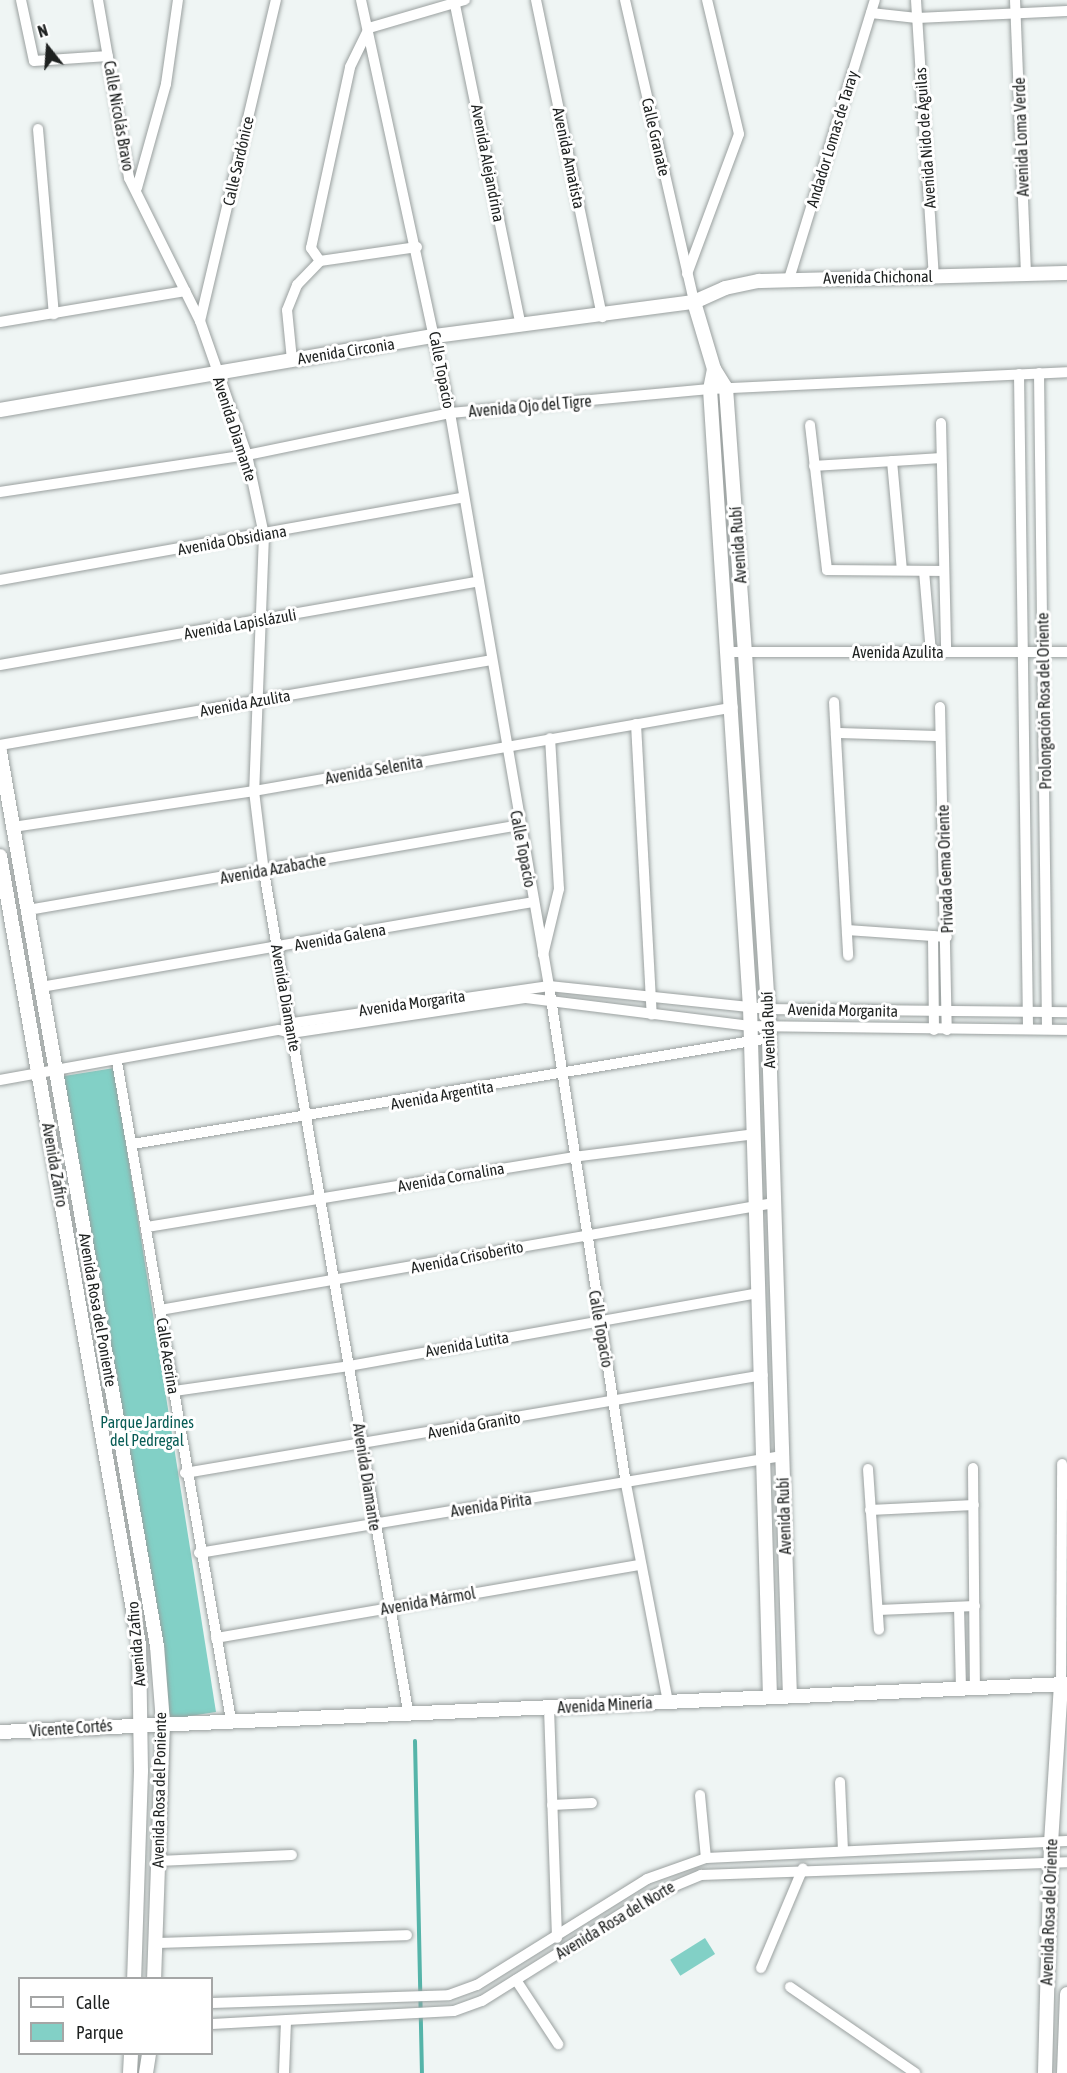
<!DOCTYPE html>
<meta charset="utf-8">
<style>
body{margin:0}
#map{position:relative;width:1067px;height:2073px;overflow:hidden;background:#eff5f4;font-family:"Asap Condensed",sans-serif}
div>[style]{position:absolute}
.green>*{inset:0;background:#82d0c6;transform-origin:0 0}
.stream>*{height:4px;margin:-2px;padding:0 2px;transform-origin:2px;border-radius:2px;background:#55b4a9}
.roads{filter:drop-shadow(0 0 2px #9aa09f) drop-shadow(0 0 2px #9aa09f)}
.minor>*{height:10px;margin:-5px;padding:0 5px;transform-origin:5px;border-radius:5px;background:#fff}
.tertiary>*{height:14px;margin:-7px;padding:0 7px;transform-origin:7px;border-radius:7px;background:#fff}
span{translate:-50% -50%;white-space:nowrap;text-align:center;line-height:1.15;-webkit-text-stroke:6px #fff;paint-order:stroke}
.street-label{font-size:16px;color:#1e2120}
.park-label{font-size:16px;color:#085c55}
.legend{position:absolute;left:18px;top:1977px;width:195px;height:78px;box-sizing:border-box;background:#fff;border:2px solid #a5a6a6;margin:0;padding:8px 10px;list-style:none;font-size:18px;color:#1e2120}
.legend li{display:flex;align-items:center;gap:12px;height:30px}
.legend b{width:30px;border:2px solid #a5a6a6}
.north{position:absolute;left:18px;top:18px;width:60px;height:60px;-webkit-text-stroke:4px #fff;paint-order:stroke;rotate:343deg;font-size:16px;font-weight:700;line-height:24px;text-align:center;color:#1e2120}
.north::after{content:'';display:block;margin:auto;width:21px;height:27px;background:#1e2120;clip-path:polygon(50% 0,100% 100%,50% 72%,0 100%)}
</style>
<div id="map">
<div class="green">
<div style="left:114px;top:1068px;width:652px;height:52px;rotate:81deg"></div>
<div style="left:705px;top:1938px;width:19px;height:41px;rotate:58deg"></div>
</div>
<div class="stream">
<div style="left:415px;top:1741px;width:332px;rotate:88.8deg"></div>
</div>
<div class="roads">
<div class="minor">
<div style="left:21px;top:0;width:62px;rotate:78deg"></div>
<div style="left:34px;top:61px;width:74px;rotate:-3.9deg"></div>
<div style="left:98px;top:0;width:181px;rotate:80.1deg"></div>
<div style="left:129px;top:178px;width:160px;rotate:63.6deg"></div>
<div style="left:200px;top:321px;width:142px;rotate:70.7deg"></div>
<div style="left:247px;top:455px;width:82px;rotate:78deg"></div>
<div style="left:264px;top:535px;width:256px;rotate:92.2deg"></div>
<div style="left:254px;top:791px;width:82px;rotate:83deg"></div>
<div style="left:264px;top:872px;width:851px;rotate:80.26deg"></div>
<div style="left:361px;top:0;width:422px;rotate:77.8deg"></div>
<div style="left:450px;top:413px;width:581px;rotate:80.2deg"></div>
<div style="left:549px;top:986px;width:504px;rotate:81.21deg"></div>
<div style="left:626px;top:1484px;width:222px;rotate:79.1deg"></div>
<div style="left:454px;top:0;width:333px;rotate:78.4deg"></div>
<div style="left:536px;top:0;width:324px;rotate:78.2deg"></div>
<div style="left:625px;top:0;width:310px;rotate:77.1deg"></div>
<div style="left:916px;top:0;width:277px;rotate:86.3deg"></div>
<div style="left:1015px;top:0;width:274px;rotate:87.7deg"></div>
<div style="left:871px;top:13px;width:46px;rotate:6.2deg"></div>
<div style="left:917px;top:18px;width:150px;rotate:-2.7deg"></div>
<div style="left:38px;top:129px;width:186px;rotate:85.1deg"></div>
<div style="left:137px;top:188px;width:108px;rotate:-74.4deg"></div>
<div style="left:166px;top:84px;width:85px;rotate:-81.9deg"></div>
<div style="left:320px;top:261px;width:16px;rotate:-125deg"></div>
<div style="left:311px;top:248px;width:185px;rotate:-77.8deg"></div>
<div style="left:350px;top:67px;width:43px;rotate:-64deg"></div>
<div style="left:369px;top:28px;width:100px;rotate:-16.3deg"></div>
<div style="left:320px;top:261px;width:98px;rotate:-8.2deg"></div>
<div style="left:687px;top:274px;width:149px;rotate:-69.6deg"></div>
<div style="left:739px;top:134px;width:138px;rotate:-103.4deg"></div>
<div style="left:789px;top:279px;width:292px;rotate:-72.9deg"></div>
<div style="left:200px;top:321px;width:330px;rotate:-76.7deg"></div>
<div style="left:0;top:322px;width:188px;rotate:-9.5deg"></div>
<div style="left:292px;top:360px;width:50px;rotate:-95.7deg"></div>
<div style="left:287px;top:310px;width:27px;rotate:-68deg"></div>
<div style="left:297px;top:285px;width:33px;rotate:-46deg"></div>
<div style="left:1039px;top:373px;width:656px;rotate:89.3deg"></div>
<div style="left:1019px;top:374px;width:655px;rotate:89.21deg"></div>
<div style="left:941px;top:423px;width:229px;rotate:88.7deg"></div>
<div style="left:810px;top:425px;width:146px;rotate:83.3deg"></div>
<div style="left:827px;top:570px;width:117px;rotate:0.5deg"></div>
<div style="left:892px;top:461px;width:109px;rotate:84.8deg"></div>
<div style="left:814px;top:466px;width:127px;rotate:-3.6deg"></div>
<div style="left:0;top:492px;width:250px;rotate:-8.5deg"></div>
<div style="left:247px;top:455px;width:207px;rotate:-11.7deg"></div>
<div style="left:450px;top:413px;width:261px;rotate:-5.3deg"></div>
<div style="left:710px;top:389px;width:357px;rotate:-2.7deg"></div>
<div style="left:924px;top:571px;width:81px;rotate:85.1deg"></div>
<div style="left:0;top:580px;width:471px;rotate:-10.1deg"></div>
<div style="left:730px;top:652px;width:337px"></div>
<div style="left:0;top:665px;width:486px;rotate:-9.9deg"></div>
<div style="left:834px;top:702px;width:254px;rotate:86.8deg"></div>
<div style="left:940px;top:707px;width:323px;rotate:88.8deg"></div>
<div style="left:636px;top:724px;width:291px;rotate:86.9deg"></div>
<div style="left:836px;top:733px;width:104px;rotate:1.7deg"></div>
<div style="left:0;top:745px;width:497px;rotate:-9.8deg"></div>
<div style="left:13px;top:827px;width:244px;rotate:-8.5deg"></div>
<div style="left:254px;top:791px;width:486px;rotate:-9.9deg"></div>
<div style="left:28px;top:910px;width:497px;rotate:-9.8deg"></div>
<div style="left:847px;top:930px;width:100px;rotate:4deg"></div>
<div style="left:933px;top:936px;width:94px;rotate:89.4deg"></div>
<div style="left:543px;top:955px;width:68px;rotate:-76.4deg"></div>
<div style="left:559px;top:889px;width:151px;rotate:-93.4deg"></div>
<div style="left:41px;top:987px;width:499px;rotate:-9.8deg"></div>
<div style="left:286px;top:1024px;width:266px;rotate:-8.2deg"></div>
<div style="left:549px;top:986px;width:220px;rotate:6deg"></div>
<div style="left:768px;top:1009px;width:299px;rotate:0.6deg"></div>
<div style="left:117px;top:1062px;width:668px;rotate:80.17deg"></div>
<div style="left:0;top:1080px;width:283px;rotate:-10.2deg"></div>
<div style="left:279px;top:1030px;width:12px;rotate:14deg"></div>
<div style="left:291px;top:1033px;width:238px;rotate:-8.5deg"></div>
<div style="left:526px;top:998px;width:226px;rotate:7.1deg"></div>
<div style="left:750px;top:1026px;width:317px;rotate:0.7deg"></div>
<div style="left:133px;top:1144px;width:645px;rotate:-9.46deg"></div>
<div style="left:147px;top:1227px;width:432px;rotate:-9.3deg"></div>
<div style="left:573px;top:1157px;width:183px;rotate:-7.2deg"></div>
<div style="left:160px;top:1310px;width:623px;rotate:-9.89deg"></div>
<div style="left:174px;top:1391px;width:177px;rotate:-8.1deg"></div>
<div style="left:349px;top:1366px;width:416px;rotate:-10.1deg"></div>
<div style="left:973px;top:1468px;width:220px;rotate:89.5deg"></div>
<div style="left:868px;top:1469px;width:161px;rotate:86.1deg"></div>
<div style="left:185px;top:1473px;width:586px;rotate:-9.62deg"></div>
<div style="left:870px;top:1510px;width:104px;rotate:-2.8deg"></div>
<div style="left:199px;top:1553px;width:591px;rotate:-9.45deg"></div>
<div style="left:959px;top:1607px;width:82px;rotate:88.6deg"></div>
<div style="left:878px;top:1610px;width:97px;rotate:-2.4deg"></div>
<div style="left:216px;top:1638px;width:430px;rotate:-9.8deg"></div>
<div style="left:1061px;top:1685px;width:221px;rotate:-89.7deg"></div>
<div style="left:549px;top:1708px;width:230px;rotate:88deg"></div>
<div style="left:840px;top:1782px;width:69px;rotate:87.5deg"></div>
<div style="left:700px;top:1795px;width:63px;rotate:84.6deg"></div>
<div style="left:552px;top:1805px;width:40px;rotate:-2.9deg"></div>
<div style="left:158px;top:1861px;width:134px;rotate:-2.6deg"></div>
<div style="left:155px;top:1943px;width:252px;rotate:-1.8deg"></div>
<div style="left:761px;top:1968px;width:108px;rotate:-67.2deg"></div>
<div style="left:516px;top:1980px;width:77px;rotate:56.7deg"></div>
<div style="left:790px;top:1987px;width:152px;rotate:34.5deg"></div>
<div style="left:212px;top:2003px;width:237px;rotate:-1.9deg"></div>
<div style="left:449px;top:1995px;width:30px;rotate:-20deg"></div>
<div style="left:477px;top:1985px;width:200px;rotate:-31.9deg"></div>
<div style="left:647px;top:1879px;width:63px;rotate:-19.6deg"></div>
<div style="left:706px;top:1858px;width:361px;rotate:-2.7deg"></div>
<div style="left:212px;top:2024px;width:242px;rotate:-3.1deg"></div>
<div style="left:454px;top:2011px;width:30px;rotate:-20deg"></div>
<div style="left:482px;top:2001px;width:194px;rotate:-32.1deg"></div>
<div style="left:646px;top:1898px;width:60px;rotate:-22.7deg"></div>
<div style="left:701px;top:1875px;width:366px;rotate:-2deg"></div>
<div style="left:284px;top:2073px;width:51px;rotate:-87.8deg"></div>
</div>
<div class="tertiary">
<div style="left:694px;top:302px;width:70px;rotate:73.4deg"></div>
<div style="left:714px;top:369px;width:22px;rotate:58deg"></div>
<div style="left:726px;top:388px;width:266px;rotate:85.9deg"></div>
<div style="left:745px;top:653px;width:357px;rotate:86.3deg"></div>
<div style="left:768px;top:1009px;width:687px;rotate:88.17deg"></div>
<div style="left:714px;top:369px;width:20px;rotate:101deg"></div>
<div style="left:710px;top:389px;width:619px;rotate:86.3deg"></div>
<div style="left:750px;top:1007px;width:689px;rotate:88.34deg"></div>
<div style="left:0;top:410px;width:441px;rotate:-9.7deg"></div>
<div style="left:435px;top:336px;width:261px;rotate:-7.5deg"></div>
<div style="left:694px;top:302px;width:34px;rotate:-24deg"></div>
<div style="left:725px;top:288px;width:35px;rotate:-12deg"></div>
<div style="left:759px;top:281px;width:308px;rotate:-1.5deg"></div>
<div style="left:0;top:752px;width:908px;rotate:80.04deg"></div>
<div style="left:157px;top:1646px;width:77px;rotate:85.5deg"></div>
<div style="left:163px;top:1723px;width:255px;rotate:92deg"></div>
<div style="left:0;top:856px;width:800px;rotate:80deg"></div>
<div style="left:139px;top:1644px;width:127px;rotate:89.1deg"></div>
<div style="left:141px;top:1771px;width:207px;rotate:91.9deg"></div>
<div style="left:0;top:1732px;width:1068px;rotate:-2.58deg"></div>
<div style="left:130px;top:2073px;width:19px;rotate:-87deg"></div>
<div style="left:146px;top:2073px;width:19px;rotate:-81deg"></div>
<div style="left:1045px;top:2073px;width:230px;rotate:-88.5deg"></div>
<div style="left:1051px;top:1843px;width:158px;rotate:-86.4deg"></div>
<div style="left:1064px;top:2073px;width:79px;rotate:-87.8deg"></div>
</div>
</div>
<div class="street-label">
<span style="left:119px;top:116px;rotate:80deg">Calle Nicolás Bravo</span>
<span style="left:656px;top:137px;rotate:77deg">Calle Granate</span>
<span style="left:1021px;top:137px;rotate:-92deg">Avenida Loma Verde</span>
<span style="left:925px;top:138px;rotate:-94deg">Avenida Nido de Águilas</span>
<span style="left:832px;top:139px;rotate:-73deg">Andador Lomas de Taray</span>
<span style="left:569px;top:158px;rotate:78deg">Avenida Amatista</span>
<span style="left:238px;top:161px;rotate:-77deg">Calle Sardónice</span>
<span style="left:488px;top:163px;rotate:79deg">Avenida Alejandrina</span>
<span style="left:878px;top:277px;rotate:-1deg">Avenida Chichonal</span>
<span style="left:346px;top:351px;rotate:-9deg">Avenida Circonia</span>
<span style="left:442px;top:370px;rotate:79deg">Calle Topacio</span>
<span style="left:530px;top:406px;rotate:-5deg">Avenida Ojo del Tigre</span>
<span style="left:235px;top:429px;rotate:72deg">Avenida Diamante</span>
<span style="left:232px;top:540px;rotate:-10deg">Avenida Obsidiana</span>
<span style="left:738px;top:545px;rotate:-94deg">Avenida Rubí</span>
<span style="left:240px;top:624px;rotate:-10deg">Avenida Lapislázuli</span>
<span style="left:898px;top:652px">Avenida Azulita</span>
<span style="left:1044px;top:701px;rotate:-91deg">Prolongación Rosa del Oriente</span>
<span style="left:245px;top:703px;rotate:-10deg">Avenida Azulita</span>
<span style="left:374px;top:770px;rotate:-10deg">Avenida Selenita</span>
<span style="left:523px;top:849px;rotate:79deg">Calle Topacio</span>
<span style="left:273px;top:869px;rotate:-10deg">Avenida Azabache</span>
<span style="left:945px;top:869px;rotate:-92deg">Privada Gema Oriente</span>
<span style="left:340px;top:937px;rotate:-10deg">Avenida Galena</span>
<span style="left:286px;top:998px;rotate:80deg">Avenida Diamante</span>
<span style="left:412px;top:1003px;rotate:-8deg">Avenida Morgarita</span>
<span style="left:843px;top:1010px;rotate:1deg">Avenida Morganita</span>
<span style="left:768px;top:1030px;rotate:-92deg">Avenida Rubí</span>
<span style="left:442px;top:1095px;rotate:-10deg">Avenida Argentita</span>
<span style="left:55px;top:1165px;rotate:80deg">Avenida Zafiro</span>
<span style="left:451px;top:1177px;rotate:-10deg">Avenida Cornalina</span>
<span style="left:467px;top:1257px;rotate:-11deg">Avenida Crisoberito</span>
<span style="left:98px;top:1310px;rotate:80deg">Avenida Rosa del Poniente</span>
<span style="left:601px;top:1329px;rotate:80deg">Calle Topacio</span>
<span style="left:467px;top:1344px;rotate:-10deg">Avenida Lutita</span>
<span style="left:168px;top:1356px;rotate:81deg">Calle Acerina</span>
<span style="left:474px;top:1425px;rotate:-10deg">Avenida Granito</span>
<span style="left:367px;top:1477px;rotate:81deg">Avenida Diamante</span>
<span style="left:491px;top:1505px;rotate:-9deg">Avenida Pirita</span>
<span style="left:784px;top:1516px;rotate:-92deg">Avenida Rubí</span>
<span style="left:428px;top:1601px;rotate:-10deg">Avenida Mármol</span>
<span style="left:136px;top:1644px;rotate:-95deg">Avenida Zafiro</span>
<span style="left:605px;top:1705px;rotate:-3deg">Avenida Minería</span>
<span style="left:71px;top:1728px;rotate:-4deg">Vicente Cortés</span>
<span style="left:159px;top:1790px;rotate:-89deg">Avenida Rosa del Poniente</span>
<span style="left:1049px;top:1912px;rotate:-88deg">Avenida Rosa del Oriente</span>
<span style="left:615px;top:1920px;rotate:-31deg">Avenida Rosa del Norte</span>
</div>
<div class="park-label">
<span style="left:147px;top:1431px">Parque Jardines<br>del Pedregal</span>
</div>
<ul class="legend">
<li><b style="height:8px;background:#fff"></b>Calle</li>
<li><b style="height:16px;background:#82d0c6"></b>Parque</li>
</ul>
<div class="north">N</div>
</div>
